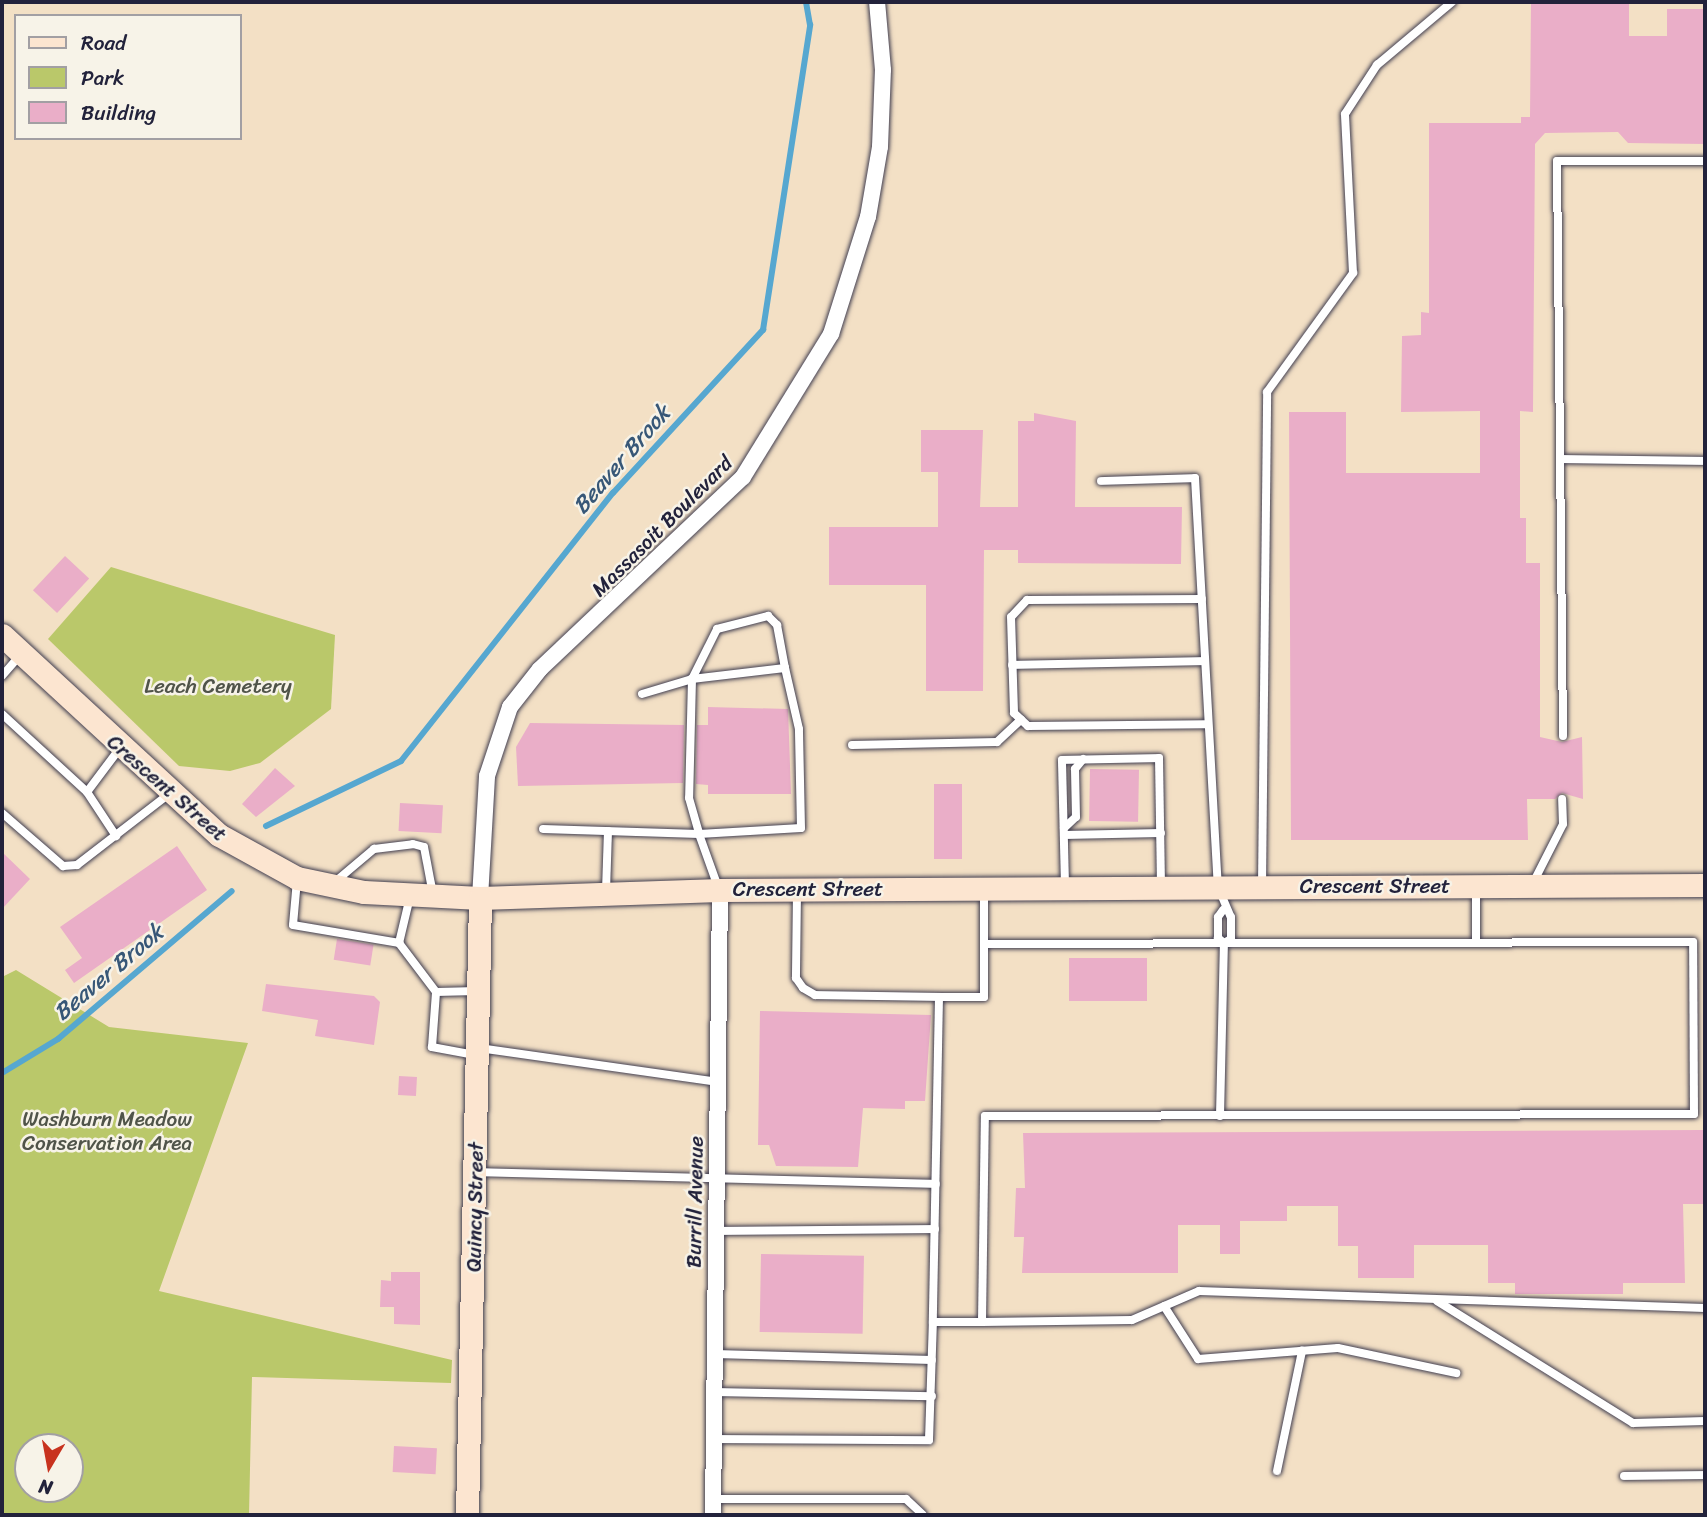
<!DOCTYPE html>
<style>
body{margin:0}
#map{position:relative;width:1707px;height:1517px;overflow:hidden;background:#f3e0c5;font-family:Sriracha,sans-serif}
div>[style]{position:absolute}
.green>*{inset:0;background:#bac86a}
.stream>*{height:6px;margin:-3px;padding:0 3px;transform-origin:3px;border-radius:3px;background:#56a7d0}
.building>*{inset:0;background:#eaaec8;transform-origin:0 0}
.roads{filter:drop-shadow(0 0 2px #413e50) drop-shadow(0 0 2px #413e50)}
.service>*{height:8px;margin:-4px;padding:0 4px;transform-origin:4px;border-radius:4px;background:#fff}
.minor>*{height:16px;margin:-8px;padding:0 8px;transform-origin:8px;border-radius:8px;background:#fff}
.secondary>*{height:23px;margin:-11.5px;padding:0 11.5px;transform-origin:11.5px;border-radius:11.5px;background:#fce5d0}
span{translate:-50% -50%;white-space:nowrap;text-align:center;line-height:1.15;-webkit-text-stroke:5px #f7f3e8;paint-order:stroke}
.street-label{font-size:21px;color:#22223b}
.park-label{font-size:21px;color:#505449}
.water-label{font-size:23px;color:#375777;font-style:italic}
.frame{position:absolute;inset:0;border:4px solid #22223b;pointer-events:none}
.legend{position:absolute;left:14px;top:14px;width:228px;height:126px;box-sizing:border-box;background:#f7f3e8;border:2px solid #a29fa3;margin:0;padding:9px 12px;list-style:none;font-size:21px;color:#22223b}
.legend li{display:flex;align-items:center;gap:14px;height:35px}
.legend b{width:35px;border:2px solid #a29fa3}
.north{position:absolute;left:14px;top:1433px;width:70px;height:70px;box-sizing:border-box;background:#f7f3e8;border:2px solid #a29fa3;border-radius:50%;rotate:190deg;font-size:19px;font-weight:700;line-height:28px;text-align:center;color:#22223b}
.north::after{content:'';display:block;margin:auto;width:24px;height:32px;background:#c8321e;clip-path:polygon(50% 0,100% 100%,50% 72%,0 100%)}
</style>
<div id="map">
<div class="green">
<div style="clip-path:polygon(111px 567px,335px 635px,331px 709px,260px 763px,230px 771px,179px 766px,48px 639px)"></div>
<div style="clip-path:polygon(evenodd,16px 970px,109px 1027px,248px 1043px,159px 1291px,452px 1360px,451px 1383px,252px 1377px,249px 1515px,2px 1515px,2px 977px,16px 970px,28px 1447px,70px 1447px,70px 1489px,28px 1489px,28px 1447px)"></div>
</div>
<div class="stream">
<div style="left:266px;top:826px;width:150px;rotate:-25.7deg"></div>
<div style="left:401px;top:761px;width:342px;rotate:-51.7deg"></div>
<div style="left:613px;top:493px;width:222px;rotate:-47.4deg"></div>
<div style="left:763px;top:330px;width:309px;rotate:-81.2deg"></div>
<div style="left:810px;top:25px;width:23px;rotate:-100deg"></div>
<div style="left:2px;top:1073px;width:66px;rotate:-31.3deg"></div>
<div style="left:58px;top:1039px;width:228px;rotate:-40.4deg"></div>
</div>
<div class="building">
<div style="clip-path:polygon(1531px 2px,1629px 2px,1629px 36px,1667px 36px,1667px 9px,1705px 9px,1705px 144px,1628px 143px,1618px 132px,1545px 133px,1535px 144px,1533px 412px,1520px 411px,1520px 518px,1526px 518px,1526px 563px,1540px 563px,1540px 737px,1562px 742px,1582px 737px,1583px 799px,1562px 793px,1555px 799px,1527px 799px,1528px 840px,1291px 840px,1289px 412px,1346px 412px,1346px 473px,1480px 473px,1480px 411px,1401px 412px,1402px 336px,1421px 335px,1421px 312px,1429px 313px,1429px 123px,1521px 123px,1521px 117px,1530px 117px)"></div>
<div style="clip-path:polygon(1034px 413px,1076px 421px,1075px 507px,1182px 507px,1181px 564px,1018px 563px,1018px 550px,984px 550px,983px 691px,926px 691px,926px 585px,829px 585px,829px 527px,938px 527px,938px 472px,921px 472px,921px 430px,983px 430px,980px 507px,1018px 507px,1018px 421px,1034px 421px)"></div>
<div style="left:65px;top:556px;width:33px;height:47px;rotate:43deg"></div>
<div style="clip-path:polygon(708px 707px,788px 709px,791px 794px,708px 794px,708px 785px,696px 784px,697px 725px,708px 725px)"></div>
<div style="clip-path:polygon(530px 723px,684px 725px,683px 783px,518px 786px,516px 747px)"></div>
<div style="clip-path:polygon(275px 768px,295px 786px,256px 817px,242px 804px)"></div>
<div style="left:1090px;top:769px;width:49px;height:52px;rotate:1deg"></div>
<div style="left:934px;top:784px;width:28px;height:75px"></div>
<div style="left:400px;top:803px;width:43px;height:28px;rotate:3deg"></div>
<div style="clip-path:polygon(177px 846px,207px 890px,74px 983px,65px 970px,82px 958px,60px 927px)"></div>
<div style="clip-path:polygon(2px 852px,30px 879px,2px 909px)"></div>
<div style="left:337px;top:939px;width:37px;height:21px;rotate:9deg"></div>
<div style="left:1069px;top:958px;width:78px;height:43px"></div>
<div style="clip-path:polygon(266px 984px,374px 996px,380px 1002px,374px 1045px,315px 1036px,318px 1020px,262px 1011px)"></div>
<div style="clip-path:polygon(760px 1011px,931px 1015px,925px 1101px,905px 1101px,905px 1109px,863px 1108px,858px 1167px,776px 1166px,769px 1145px,758px 1145px)"></div>
<div style="left:399px;top:1076px;width:18px;height:19px;rotate:3deg"></div>
<div style="clip-path:polygon(1705px 1130px,1705px 1204px,1683px 1204px,1685px 1283px,1623px 1283px,1623px 1294px,1515px 1294px,1515px 1283px,1488px 1283px,1488px 1245px,1414px 1245px,1414px 1278px,1358px 1278px,1358px 1246px,1338px 1246px,1338px 1206px,1287px 1206px,1287px 1221px,1240px 1221px,1240px 1254px,1220px 1254px,1220px 1225px,1178px 1225px,1178px 1273px,1022px 1273px,1024px 1237px,1014px 1237px,1016px 1188px,1025px 1188px,1023px 1133px)"></div>
<div style="left:761px;top:1254px;width:103px;height:78px;rotate:1deg"></div>
<div style="clip-path:polygon(391px 1272px,420px 1272px,420px 1325px,394px 1324px,394px 1307px,380px 1307px,381px 1280px,391px 1281px)"></div>
<div style="left:394px;top:1446px;width:43px;height:26px;rotate:3deg"></div>
</div>
<div class="roads">
<div class="service">
<div style="left:1563px;top:459px;width:142px;rotate:0.8deg"></div>
<div style="left:1101px;top:481px;width:94px;rotate:-1.8deg"></div>
<div style="left:1195px;top:478px;width:410px;rotate:86.8deg"></div>
<div style="left:1218px;top:887px;width:33px;rotate:67deg"></div>
<div style="left:1231px;top:917px;width:22px;rotate:90deg"></div>
<div style="left:1231px;top:939px;width:8px;rotate:150deg"></div>
<div style="left:1202px;top:599px;width:175px;rotate:179.7deg"></div>
<div style="left:1027px;top:600px;width:23px;rotate:133deg"></div>
<div style="left:1011px;top:617px;width:96px;rotate:88.2deg"></div>
<div style="left:1014px;top:713px;width:19px;rotate:43deg"></div>
<div style="left:1028px;top:726px;width:178px;rotate:-0.6deg"></div>
<div style="left:1012px;top:665px;width:192px;rotate:-1.2deg"></div>
<div style="left:2px;top:676px;width:28px;rotate:-49deg"></div>
<div style="left:642px;top:694px;width:52px;rotate:-16.7deg"></div>
<div style="left:692px;top:679px;width:56px;rotate:-63.4deg"></div>
<div style="left:717px;top:629px;width:53px;rotate:-14.3deg"></div>
<div style="left:768px;top:616px;width:13px;rotate:45deg"></div>
<div style="left:777px;top:625px;width:44px;rotate:79.5deg"></div>
<div style="left:2px;top:714px;width:115px;rotate:42.5deg"></div>
<div style="left:87px;top:792px;width:55px;rotate:-53.1deg"></div>
<div style="left:1563px;top:736px;width:575px;rotate:-90.6deg"></div>
<div style="left:1557px;top:161px;width:148px"></div>
<div style="left:852px;top:745px;width:145px;rotate:-1.2deg"></div>
<div style="left:997px;top:742px;width:33px;rotate:-43deg"></div>
<div style="left:87px;top:792px;width:53px;rotate:56.6deg"></div>
<div style="left:2px;top:813px;width:81px;rotate:41deg"></div>
<div style="left:63px;top:866px;width:14px;rotate:-4deg"></div>
<div style="left:77px;top:865px;width:116px;rotate:-37.7deg"></div>
<div style="left:1064px;top:828px;width:16px;rotate:-43deg"></div>
<div style="left:1076px;top:817px;width:48px;rotate:-91.2deg"></div>
<div style="left:1075px;top:769px;width:13px;rotate:-51deg"></div>
<div style="left:543px;top:829px;width:156px;rotate:1.8deg"></div>
<div style="left:699px;top:834px;width:102px;rotate:-3.4deg"></div>
<div style="left:801px;top:828px;width:99px;rotate:-91.2deg"></div>
<div style="left:799px;top:729px;width:63px;rotate:-102.9deg"></div>
<div style="left:785px;top:668px;width:94px;rotate:173.3deg"></div>
<div style="left:692px;top:679px;width:119px;rotate:91.4deg"></div>
<div style="left:689px;top:798px;width:37px;rotate:74deg"></div>
<div style="left:699px;top:834px;width:56px;rotate:70.3deg"></div>
<div style="left:1064px;top:835px;width:97px;rotate:-1.2deg"></div>
<div style="left:297px;top:880px;width:45px;rotate:95.1deg"></div>
<div style="left:293px;top:925px;width:108px;rotate:9.6deg"></div>
<div style="left:399px;top:943px;width:47px;rotate:-76.6deg"></div>
<div style="left:336px;top:881px;width:50px;rotate:-40.1deg"></div>
<div style="left:374px;top:849px;width:39px;rotate:-7deg"></div>
<div style="left:413px;top:844px;width:11px;rotate:15deg"></div>
<div style="left:424px;top:847px;width:48px;rotate:79.2deg"></div>
<div style="left:1533px;top:883px;width:66px;rotate:-63deg"></div>
<div style="left:1563px;top:824px;width:25px;rotate:-92deg"></div>
<div style="left:1065px;top:885px;width:125px;rotate:-91.4deg"></div>
<div style="left:1062px;top:760px;width:97px;rotate:-1.2deg"></div>
<div style="left:1159px;top:758px;width:126px;rotate:89.1deg"></div>
<div style="left:1262px;top:885px;width:493px;rotate:-89.4deg"></div>
<div style="left:1267px;top:392px;width:147px;rotate:-54.1deg"></div>
<div style="left:1353px;top:273px;width:159px;rotate:-92.9deg"></div>
<div style="left:1345px;top:114px;width:59px;rotate:-56.9deg"></div>
<div style="left:1377px;top:65px;width:98px;rotate:-40deg"></div>
<div style="left:1476px;top:889px;width:54px;rotate:90deg"></div>
<div style="left:984px;top:890px;width:107px;rotate:90deg"></div>
<div style="left:984px;top:997px;width:45px;rotate:180deg"></div>
<div style="left:939px;top:997px;width:325px;rotate:91.1deg"></div>
<div style="left:933px;top:1322px;width:49px"></div>
<div style="left:982px;top:1322px;width:206px;rotate:-89.2deg"></div>
<div style="left:985px;top:1116px;width:709px;rotate:-0.16deg"></div>
<div style="left:1694px;top:1114px;width:172px;rotate:-90.3deg"></div>
<div style="left:1693px;top:942px;width:709px;rotate:179.84deg"></div>
<div style="left:606px;top:891px;width:60px;rotate:-88.1deg"></div>
<div style="left:797px;top:892px;width:86px;rotate:90.7deg"></div>
<div style="left:796px;top:978px;width:12px;rotate:55deg"></div>
<div style="left:803px;top:988px;width:14px;rotate:30deg"></div>
<div style="left:815px;top:995px;width:124px;rotate:0.9deg"></div>
<div style="left:399px;top:943px;width:61px;rotate:52.9deg"></div>
<div style="left:479px;top:1048px;width:240px;rotate:8.1deg"></div>
<div style="left:475px;top:1055px;width:44px;rotate:-169.5deg"></div>
<div style="left:432px;top:1047px;width:55px;rotate:-85.8deg"></div>
<div style="left:436px;top:992px;width:41px;rotate:-1.4deg"></div>
<div style="left:1220px;top:1116px;width:173px;rotate:-88.7deg"></div>
<div style="left:1224px;top:943px;width:8px;rotate:-140deg"></div>
<div style="left:1218px;top:938px;width:21px;rotate:-90deg"></div>
<div style="left:1218px;top:917px;width:9px;rotate:-54deg"></div>
<div style="left:477px;top:1172px;width:459px;rotate:1.5deg"></div>
<div style="left:716px;top:1231px;width:219px;rotate:-0.5deg"></div>
<div style="left:1437px;top:1301px;width:231px;rotate:31.9deg"></div>
<div style="left:1633px;top:1423px;width:72px;rotate:-1.6deg"></div>
<div style="left:1164px;top:1306px;width:63px;rotate:57.3deg"></div>
<div style="left:1198px;top:1359px;width:140px;rotate:-4.5deg"></div>
<div style="left:1338px;top:1348px;width:121px;rotate:12deg"></div>
<div style="left:982px;top:1322px;width:150px;rotate:-0.8deg"></div>
<div style="left:1132px;top:1320px;width:73px;rotate:-23.4deg"></div>
<div style="left:1199px;top:1291px;width:506px;rotate:1.92deg"></div>
<div style="left:715px;top:1354px;width:217px;rotate:1.6deg"></div>
<div style="left:714px;top:1392px;width:218px;rotate:1.1deg"></div>
<div style="left:713px;top:1439px;width:216px;rotate:0.3deg"></div>
<div style="left:929px;top:1440px;width:118px;rotate:-88.1deg"></div>
<div style="left:1277px;top:1471px;width:123px;rotate:-78.2deg"></div>
<div style="left:1624px;top:1476px;width:81px;rotate:-0.7deg"></div>
<div style="left:713px;top:1499px;width:193px"></div>
<div style="left:906px;top:1499px;width:23px;rotate:43deg"></div>
</div>
<div class="minor">
<div style="left:480px;top:898px;width:122px;rotate:-86.7deg"></div>
<div style="left:487px;top:776px;width:73px;rotate:-71.6deg"></div>
<div style="left:510px;top:707px;width:48px;rotate:-51.7deg"></div>
<div style="left:540px;top:669px;width:279px;rotate:-43.4deg"></div>
<div style="left:743px;top:477px;width:168px;rotate:-58.4deg"></div>
<div style="left:831px;top:334px;width:123px;rotate:-72.5deg"></div>
<div style="left:868px;top:217px;width:71px;rotate:-80.3deg"></div>
<div style="left:880px;top:147px;width:77px;rotate:-87.8deg"></div>
<div style="left:883px;top:70px;width:68px;rotate:-95deg"></div>
<div style="left:713px;top:1515px;width:625px;rotate:-89.36deg"></div>
</div>
<div class="secondary">
<div style="left:2px;top:635px;width:295px;rotate:42.7deg"></div>
<div style="left:219px;top:835px;width:89px;rotate:28.9deg"></div>
<div style="left:297px;top:878px;width:68px;rotate:11.8deg"></div>
<div style="left:364px;top:892px;width:116px;rotate:3deg"></div>
<div style="left:480px;top:898px;width:240px;rotate:-1.9deg"></div>
<div style="left:720px;top:890px;width:985px;rotate:-0.29deg"></div>
<div style="left:467px;top:1515px;width:617px;rotate:-88.79deg"></div>
</div>
</div>
<div class="street-label">
<span style="left:662px;top:526px;rotate:-45deg">Massasoit Boulevard</span>
<span style="left:167px;top:788px;rotate:41deg">Crescent Street</span>
<span style="left:1375px;top:886px">Crescent Street</span>
<span style="left:808px;top:889px">Crescent Street</span>
<span style="left:695px;top:1202px;rotate:-89deg">Burrill Avenue</span>
<span style="left:475px;top:1207px;rotate:-89deg">Quincy Street</span>
</div>
<div class="park-label">
<span style="left:218px;top:686px">Leach Cemetery</span>
<span style="left:107px;top:1131px">Washburn Meadow<br>Conservation Area</span>
</div>
<div class="water-label">
<span style="left:622px;top:460px;rotate:-49deg">Beaver Brook</span>
<span style="left:109px;top:973px;rotate:-40deg">Beaver Brook</span>
</div>
<div class="frame"></div>
<ul class="legend">
<li><b style="height:9px;background:#fce5d0"></b>Road</li>
<li><b style="height:19px;background:#bac86a"></b>Park</li>
<li><b style="height:19px;background:#eaaec8"></b>Building</li>
</ul>
<div class="north">N</div>
</div>
